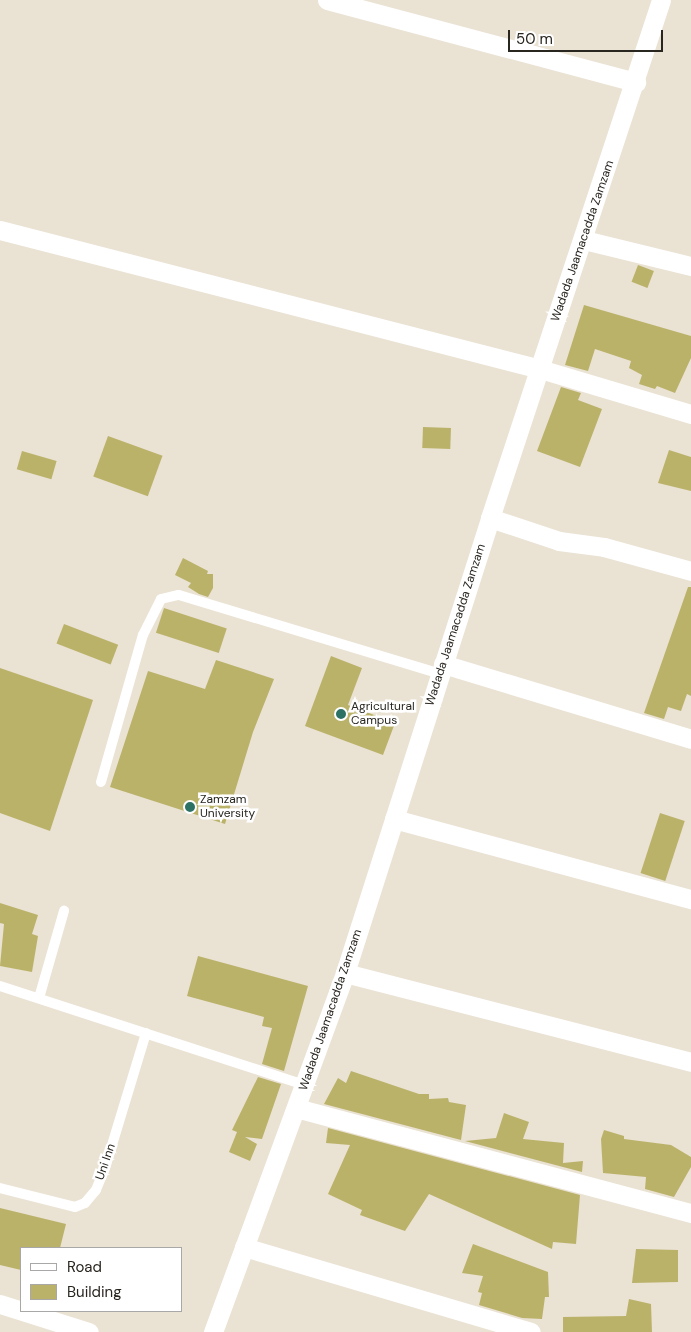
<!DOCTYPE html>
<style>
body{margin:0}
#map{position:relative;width:691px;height:1332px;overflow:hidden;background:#eae2d3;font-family:"DM Sans",sans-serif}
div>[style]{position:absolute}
.building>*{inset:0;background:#bbb26a;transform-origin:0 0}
.service>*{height:10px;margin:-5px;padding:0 5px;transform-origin:5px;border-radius:5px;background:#fff}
.minor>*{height:19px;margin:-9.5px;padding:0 9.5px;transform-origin:9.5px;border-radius:9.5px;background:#fff}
.dots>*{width:14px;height:14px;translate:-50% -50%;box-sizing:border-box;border:2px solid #fff;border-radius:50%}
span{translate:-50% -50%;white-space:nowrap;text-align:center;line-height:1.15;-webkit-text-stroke:5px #fff;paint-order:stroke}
.street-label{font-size:12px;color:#292620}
.poi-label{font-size:12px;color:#292620}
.left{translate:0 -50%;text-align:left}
.legend{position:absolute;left:20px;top:1247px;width:162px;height:65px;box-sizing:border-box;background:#fff;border:1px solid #a9a8a6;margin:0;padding:6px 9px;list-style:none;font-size:15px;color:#292620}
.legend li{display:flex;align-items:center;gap:10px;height:25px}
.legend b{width:25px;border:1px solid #a9a8a6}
.scale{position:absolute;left:508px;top:30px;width:155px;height:22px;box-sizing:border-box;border:2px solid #292620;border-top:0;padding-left:6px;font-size:15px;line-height:18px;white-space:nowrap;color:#292620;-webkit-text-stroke:4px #fff;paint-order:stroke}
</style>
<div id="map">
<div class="building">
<div style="left:638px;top:265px;width:17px;height:18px;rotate:21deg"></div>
<div style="clip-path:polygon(584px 305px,691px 336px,691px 358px,675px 393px,657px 386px,655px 389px,639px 384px,642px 375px,629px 368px,631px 361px,595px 349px,588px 371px,565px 365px)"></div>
<div style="clip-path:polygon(561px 387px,581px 393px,578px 400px,602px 409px,580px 467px,537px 451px)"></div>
<div style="left:423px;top:427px;width:28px;height:21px;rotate:2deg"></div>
<div style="left:108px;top:436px;width:58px;height:43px;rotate:20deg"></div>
<div style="clip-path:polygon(669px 450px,691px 457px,691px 491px,658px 483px)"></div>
<div style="left:22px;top:451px;width:36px;height:19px;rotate:16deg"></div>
<div style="clip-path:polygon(183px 558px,208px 571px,207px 574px,213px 574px,213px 588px,208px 597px,199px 594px,188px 587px,191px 583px,175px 575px)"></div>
<div style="clip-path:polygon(688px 587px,691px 587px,691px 696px,687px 694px,681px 711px,668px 707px,664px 719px,644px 713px)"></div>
<div style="left:164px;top:608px;width:66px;height:26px;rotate:18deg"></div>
<div style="left:64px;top:624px;width:58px;height:21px;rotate:21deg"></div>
<div style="clip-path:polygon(331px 656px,362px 668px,348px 705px,395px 723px,383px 755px,305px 726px)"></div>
<div style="clip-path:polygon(216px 660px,274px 679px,253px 732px,225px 824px,110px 787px,148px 671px,205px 689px)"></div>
<div style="clip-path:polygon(0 668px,93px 700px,50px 831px,0 813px)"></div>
<div style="left:660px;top:813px;width:26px;height:63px;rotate:18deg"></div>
<div style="clip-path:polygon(0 903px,38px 915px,32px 934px,38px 936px,32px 972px,0 966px,4px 924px,0 923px)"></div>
<div style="clip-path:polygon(198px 956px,308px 986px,284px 1071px,262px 1064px,272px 1028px,262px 1026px,264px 1017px,187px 996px)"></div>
<div style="clip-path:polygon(351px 1071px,419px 1094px,429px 1094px,429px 1099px,448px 1098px,449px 1102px,466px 1105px,461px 1140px,324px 1104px,338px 1078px,346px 1083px)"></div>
<div style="clip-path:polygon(258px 1077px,281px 1084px,262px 1139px,245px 1137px,257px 1144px,250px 1161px,229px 1152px,237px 1132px,232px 1130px)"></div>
<div style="clip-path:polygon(504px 1113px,529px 1122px,523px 1139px,564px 1143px,563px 1163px,583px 1161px,582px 1172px,465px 1141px,496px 1138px)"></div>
<div style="clip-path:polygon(328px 1128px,580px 1195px,576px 1244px,553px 1242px,552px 1249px,429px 1194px,405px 1231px,360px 1215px,362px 1210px,328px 1194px,350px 1145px,326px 1143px)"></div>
<div style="clip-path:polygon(604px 1130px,624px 1136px,624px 1139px,671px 1145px,691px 1157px,691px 1167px,674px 1197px,645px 1189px,646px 1177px,603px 1173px,601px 1139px)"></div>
<div style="clip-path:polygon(0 1208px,66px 1224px,60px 1248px,21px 1248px,21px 1270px,0 1265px)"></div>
<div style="clip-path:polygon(473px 1244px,548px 1272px,549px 1297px,545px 1297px,542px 1319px,522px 1318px,479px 1305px,482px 1293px,478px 1292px,483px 1276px,462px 1273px)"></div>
<div style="clip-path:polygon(636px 1249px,678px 1250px,678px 1282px,632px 1283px)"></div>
<div style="clip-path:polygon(629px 1299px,651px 1304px,652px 1332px,563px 1332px,563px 1317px,626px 1316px)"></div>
</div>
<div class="service">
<div style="left:101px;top:782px;width:153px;rotate:-74.1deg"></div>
<div style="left:143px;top:635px;width:40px;rotate:-63.4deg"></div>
<div style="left:161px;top:599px;width:18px;rotate:-13deg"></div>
<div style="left:179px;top:595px;width:273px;rotate:16.8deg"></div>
<div style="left:0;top:986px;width:321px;rotate:18deg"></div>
<div style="left:39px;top:998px;width:91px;rotate:-74deg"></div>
<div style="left:0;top:1188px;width:77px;rotate:14.2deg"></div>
<div style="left:75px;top:1207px;width:11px;rotate:-22deg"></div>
<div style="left:85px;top:1203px;width:17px;rotate:-50deg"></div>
<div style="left:96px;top:1190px;width:24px;rotate:-68deg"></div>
<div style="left:105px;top:1168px;width:141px;rotate:-73.1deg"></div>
</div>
<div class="minor">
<div style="left:327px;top:0;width:320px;rotate:14.9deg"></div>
<div style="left:0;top:230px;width:558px;rotate:14.43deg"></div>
<div style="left:540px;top:369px;width:158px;rotate:16.6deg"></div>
<div style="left:584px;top:240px;width:110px;rotate:13.7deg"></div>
<div style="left:490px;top:518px;width:73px;rotate:18.4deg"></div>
<div style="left:559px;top:541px;width:45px;rotate:7.6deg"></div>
<div style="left:604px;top:547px;width:90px;rotate:15.4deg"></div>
<div style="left:443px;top:664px;width:259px;rotate:16.8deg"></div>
<div style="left:394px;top:819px;width:308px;rotate:15.1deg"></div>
<div style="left:345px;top:973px;width:357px;rotate:14.4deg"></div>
<div style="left:296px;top:1108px;width:409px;rotate:14.9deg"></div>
<div style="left:244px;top:1247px;width:299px;rotate:16.5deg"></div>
<div style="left:0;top:1304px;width:93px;rotate:17.5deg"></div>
<div style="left:213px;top:1332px;width:382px;rotate:-69.8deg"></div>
<div style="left:345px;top:973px;width:478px;rotate:-72.3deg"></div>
<div style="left:490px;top:518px;width:545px;rotate:-71.73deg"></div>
</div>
<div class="dots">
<div style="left:341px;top:714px;background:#2c7164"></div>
<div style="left:190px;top:807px;background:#2c7164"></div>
</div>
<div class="street-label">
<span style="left:583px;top:241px;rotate:-71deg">Wadada Jaamacadda Zamzam</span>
<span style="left:456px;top:625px;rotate:-72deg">Wadada Jaamacadda Zamzam</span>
<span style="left:331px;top:1010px;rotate:-71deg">Wadada Jaamacadda Zamzam</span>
<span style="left:106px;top:1162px;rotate:-71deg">Uni Inn</span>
</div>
<div class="poi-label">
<span class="left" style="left:351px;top:714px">Agricultural<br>Campus</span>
<span class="left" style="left:200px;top:807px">Zamzam<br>University</span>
</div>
<ul class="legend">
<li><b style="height:6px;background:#fff"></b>Road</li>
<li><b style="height:14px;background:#bbb26a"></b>Building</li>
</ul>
<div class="scale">50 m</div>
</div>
